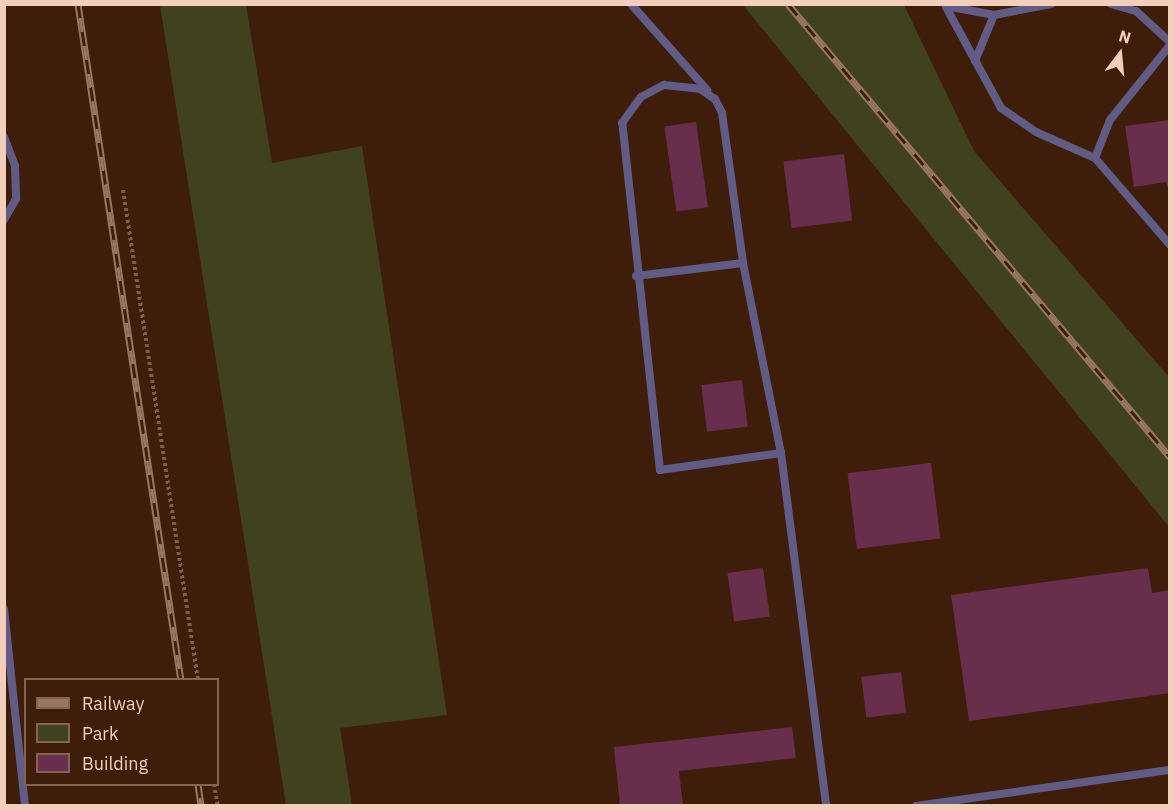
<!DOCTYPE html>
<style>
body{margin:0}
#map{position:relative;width:1174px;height:810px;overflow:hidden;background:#3e1e0a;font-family:"IBM Plex Sans",sans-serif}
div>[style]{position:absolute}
.green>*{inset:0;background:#40411e}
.building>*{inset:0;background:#672f4c;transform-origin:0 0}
.path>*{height:4px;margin-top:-2px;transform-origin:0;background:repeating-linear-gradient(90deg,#805e4b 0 3px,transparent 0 6px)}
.service>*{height:8px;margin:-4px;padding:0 4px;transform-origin:4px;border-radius:4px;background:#615c86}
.rail>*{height:7px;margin-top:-3.5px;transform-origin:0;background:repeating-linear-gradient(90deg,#3e1e0a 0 14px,#987662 0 28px);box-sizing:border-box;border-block:2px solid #987662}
span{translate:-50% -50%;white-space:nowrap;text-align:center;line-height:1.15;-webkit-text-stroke:6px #3e1e0a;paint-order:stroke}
.frame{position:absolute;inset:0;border:6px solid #f3cebb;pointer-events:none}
.legend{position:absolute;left:24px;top:678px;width:195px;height:108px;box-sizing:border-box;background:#3e1e0a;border:2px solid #866451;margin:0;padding:8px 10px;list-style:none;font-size:18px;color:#f3cebb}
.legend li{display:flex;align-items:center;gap:12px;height:30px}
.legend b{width:30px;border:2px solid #866451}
.north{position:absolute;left:1090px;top:24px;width:60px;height:60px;-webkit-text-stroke:4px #3e1e0a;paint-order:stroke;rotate:16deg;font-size:16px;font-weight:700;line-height:24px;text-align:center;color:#f3cebb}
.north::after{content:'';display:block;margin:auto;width:21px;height:27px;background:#f3cebb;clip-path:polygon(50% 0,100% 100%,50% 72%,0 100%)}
</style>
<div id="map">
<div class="green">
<div style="clip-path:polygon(160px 5px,246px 5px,272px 163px,362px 146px,447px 715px,340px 728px,352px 805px,286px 805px)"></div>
<div style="clip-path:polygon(743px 5px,904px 5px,974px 151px,1169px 377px,1169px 527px)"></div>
</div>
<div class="building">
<div style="clip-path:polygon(1170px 120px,1170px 194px,1166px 182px,1134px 187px,1125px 126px)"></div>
<div style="left:696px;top:122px;width:86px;height:32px;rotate:82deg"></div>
<div style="left:844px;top:154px;width:67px;height:61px;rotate:83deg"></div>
<div style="left:742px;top:380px;width:47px;height:41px;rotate:83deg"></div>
<div style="left:931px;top:463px;width:76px;height:84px;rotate:83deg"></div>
<div style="left:763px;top:568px;width:49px;height:36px;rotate:82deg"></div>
<div style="clip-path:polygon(1148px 568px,1152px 593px,1170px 590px,1170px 693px,969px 721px,951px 595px)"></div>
<div style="left:901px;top:672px;width:41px;height:40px;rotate:83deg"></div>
<div style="clip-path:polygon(792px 727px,796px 758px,679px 771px,683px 806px,620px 806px,614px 747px)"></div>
</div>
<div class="path">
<div style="left:123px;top:190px;width:496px;rotate:81.3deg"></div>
<div style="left:214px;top:784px;width:22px;rotate:80deg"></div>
</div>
<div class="service">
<div style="left:631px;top:4px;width:115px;rotate:48.5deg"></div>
<div style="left:1111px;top:4px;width:26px;rotate:16deg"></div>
<div style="left:1136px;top:11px;width:46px;rotate:42.4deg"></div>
<div style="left:946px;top:6px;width:49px;rotate:10.6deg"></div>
<div style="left:994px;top:15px;width:58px;rotate:-10.9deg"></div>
<div style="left:946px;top:7px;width:115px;rotate:61.4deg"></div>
<div style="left:1001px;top:108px;width:42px;rotate:34.4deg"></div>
<div style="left:1036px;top:132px;width:64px;rotate:23.8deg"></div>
<div style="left:1095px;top:158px;width:115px;rotate:49.2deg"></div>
<div style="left:975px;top:61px;width:50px;rotate:-67.6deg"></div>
<div style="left:4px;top:137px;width:31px;rotate:69deg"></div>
<div style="left:15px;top:166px;width:33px;rotate:88deg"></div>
<div style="left:16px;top:199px;width:24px;rotate:120deg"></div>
<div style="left:1095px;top:158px;width:41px;rotate:-68.5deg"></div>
<div style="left:1110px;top:120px;width:96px;rotate:-51.3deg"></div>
<div style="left:636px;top:276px;width:108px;rotate:-6.9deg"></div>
<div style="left:781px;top:453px;width:122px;rotate:172deg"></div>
<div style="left:660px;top:470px;width:349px;rotate:-96.2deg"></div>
<div style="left:622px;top:123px;width:32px;rotate:-54deg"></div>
<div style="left:641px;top:97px;width:26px;rotate:-28deg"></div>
<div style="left:664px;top:85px;width:36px;rotate:6deg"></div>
<div style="left:700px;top:89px;width:18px;rotate:34deg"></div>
<div style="left:715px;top:99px;width:16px;rotate:63deg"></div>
<div style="left:722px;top:113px;width:151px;rotate:82deg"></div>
<div style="left:743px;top:263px;width:194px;rotate:78.7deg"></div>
<div style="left:781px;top:453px;width:356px;rotate:82.7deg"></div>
<div style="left:4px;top:609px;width:198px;rotate:83.9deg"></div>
<div style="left:916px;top:806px;width:257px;rotate:-8.1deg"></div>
</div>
<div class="rail">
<div style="left:78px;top:4px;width:684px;rotate:81.34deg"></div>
<div style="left:788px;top:4px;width:593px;rotate:49.86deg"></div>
<div style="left:198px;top:784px;width:22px;rotate:82deg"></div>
</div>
<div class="frame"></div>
<ul class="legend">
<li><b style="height:8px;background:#987662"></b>Railway</li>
<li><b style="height:16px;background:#40411e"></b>Park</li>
<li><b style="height:16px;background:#672f4c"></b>Building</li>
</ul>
<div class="north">N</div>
</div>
